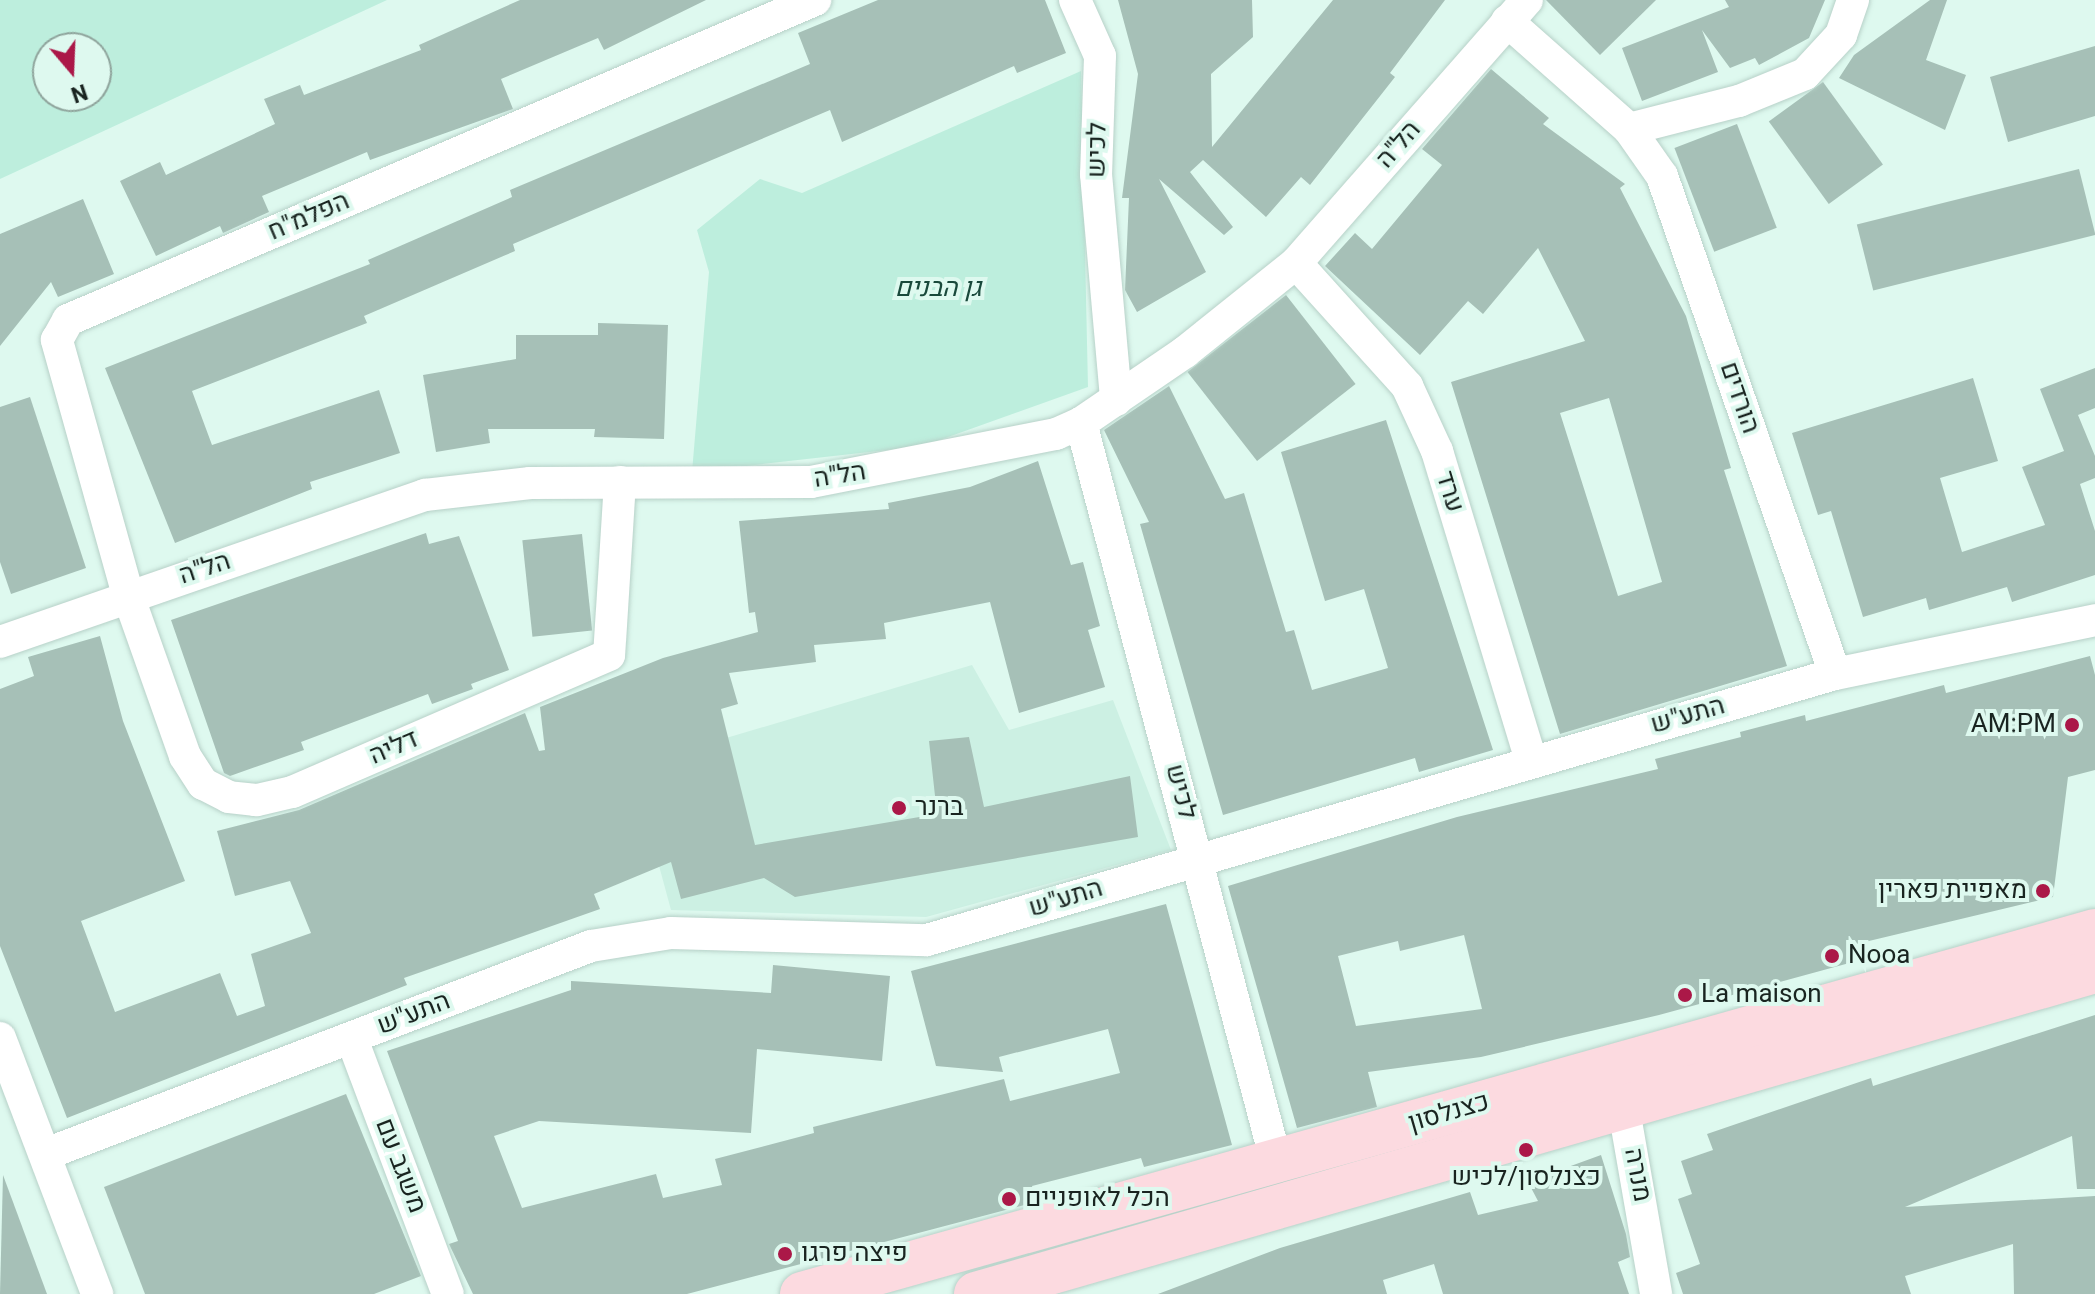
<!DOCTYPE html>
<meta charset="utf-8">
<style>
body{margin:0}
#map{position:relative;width:2095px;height:1294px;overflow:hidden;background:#def9ef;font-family:Georgia,Heebo,serif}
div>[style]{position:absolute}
.built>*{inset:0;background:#ccf0e3}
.green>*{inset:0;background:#bdeedd}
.building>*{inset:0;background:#a6c0b7;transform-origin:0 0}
.roads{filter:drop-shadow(0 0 2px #b7d1c8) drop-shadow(0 0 2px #b7d1c8)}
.street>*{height:32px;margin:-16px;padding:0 16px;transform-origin:16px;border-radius:16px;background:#fff}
.secondary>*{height:44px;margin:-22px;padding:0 22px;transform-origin:22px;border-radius:22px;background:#fcdae0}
.dots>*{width:22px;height:22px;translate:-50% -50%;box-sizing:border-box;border:4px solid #def9ef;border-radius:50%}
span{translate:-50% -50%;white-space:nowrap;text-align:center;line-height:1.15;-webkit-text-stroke:8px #def9ef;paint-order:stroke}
.street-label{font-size:26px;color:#192420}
.park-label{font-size:26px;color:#19493b;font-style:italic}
.poi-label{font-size:26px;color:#192420}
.right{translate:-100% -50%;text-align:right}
.left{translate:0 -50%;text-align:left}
.north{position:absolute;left:32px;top:32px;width:80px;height:80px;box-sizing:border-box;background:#def9ef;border:2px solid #8fa49c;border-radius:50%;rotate:161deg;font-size:22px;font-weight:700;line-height:32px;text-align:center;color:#192420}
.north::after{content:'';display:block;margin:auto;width:28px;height:36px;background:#ab1848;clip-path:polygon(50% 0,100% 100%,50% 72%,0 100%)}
</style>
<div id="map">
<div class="built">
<div style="clip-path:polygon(972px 665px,1009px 730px,1113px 700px,1171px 850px,926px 917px,671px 910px,632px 766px)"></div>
</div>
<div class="green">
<div style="clip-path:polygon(evenodd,0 0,387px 0,0 179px,0 0,96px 48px,96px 96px,48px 96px,48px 48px,96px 48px)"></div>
<div style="clip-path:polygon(1081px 71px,1088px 387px,923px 446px,692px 472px,709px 272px,697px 230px,760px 179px,802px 193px)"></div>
</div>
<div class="building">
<div style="clip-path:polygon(520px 0,706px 0,604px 50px,598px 38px,501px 79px,513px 109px,370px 160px,367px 152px,262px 196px,269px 212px,223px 233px,220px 226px,156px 256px,120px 181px,160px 162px,166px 175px,275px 124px,264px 99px,300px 85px,304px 95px,421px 50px,419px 45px)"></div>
<div style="clip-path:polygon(878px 0,1045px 0,1066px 53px,1017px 73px,1014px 66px,842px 142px,830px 110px,513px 244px,515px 251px,364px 316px,367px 323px,192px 391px,212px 445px,379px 390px,400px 453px,310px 482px,312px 489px,175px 543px,105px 368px,370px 264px,368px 260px,512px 197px,510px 190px,810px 64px,798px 33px)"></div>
<div style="clip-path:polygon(1118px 0,1252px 0,1253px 37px,1211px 74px,1212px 147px,1333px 0,1445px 0,1390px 73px,1395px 77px,1310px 185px,1301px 177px,1266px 217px,1203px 160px,1190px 172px,1233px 227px,1224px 235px,1159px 179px,1206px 272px,1137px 312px,1125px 290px,1129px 198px,1122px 198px,1138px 74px)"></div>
<div style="clip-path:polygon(1546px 0,1656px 0,1600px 55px)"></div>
<div style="clip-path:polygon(1725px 0,1825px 0,1809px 38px,1759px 65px,1755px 58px,1730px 68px,1702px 30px,1718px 72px,1642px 101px,1622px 48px,1729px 7px)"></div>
<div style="clip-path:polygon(1930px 0,1947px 0,1926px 60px,1966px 75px,1945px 130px,1839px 78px,1854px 55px)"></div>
<div style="clip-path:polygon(2095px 46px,2095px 116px,2008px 142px,1990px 77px)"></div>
<div style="clip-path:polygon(evenodd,1491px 69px,1549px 118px,1543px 124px,1625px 184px,1620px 188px,1686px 316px,1731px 468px,1724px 470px,1787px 666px,1560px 734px,1451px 382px,1585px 341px,1538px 248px,1483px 314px,1468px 301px,1420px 355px,1325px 266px,1355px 233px,1372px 249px,1442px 165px,1422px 149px,1491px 69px,1609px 398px,1662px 582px,1618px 596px,1560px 413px,1609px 398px)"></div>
<div style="left:1823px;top:82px;width:102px;height:67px;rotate:54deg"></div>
<div style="left:1737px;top:124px;width:111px;height:67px;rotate:69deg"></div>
<div style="left:2079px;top:169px;width:68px;height:229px;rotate:76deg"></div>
<div style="clip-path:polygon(83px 199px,114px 274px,58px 297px,51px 282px,0 346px,0 234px)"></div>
<div style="left:1286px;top:295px;width:113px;height:125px;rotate:52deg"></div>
<div style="clip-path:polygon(598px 323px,668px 325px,664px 439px,594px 437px,595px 429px,488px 429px,490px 443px,436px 452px,423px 375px,516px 359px,516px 335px,598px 335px)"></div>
<div style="clip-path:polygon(2095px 368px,2095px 408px,2078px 415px,2095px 456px,2095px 478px,2080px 484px,2095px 531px,2095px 575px,2012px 602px,2007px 587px,1929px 610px,1926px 598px,1863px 617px,1831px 511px,1818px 515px,1792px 433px,1973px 378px,1998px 461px,1940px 478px,1962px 552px,2045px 525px,2022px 467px,2064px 451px,2040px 389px)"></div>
<div style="clip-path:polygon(1169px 386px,1225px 499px,1244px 493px,1286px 632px,1294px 630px,1312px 690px,1388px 668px,1364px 589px,1325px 601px,1281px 452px,1386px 420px,1493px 750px,1419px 772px,1415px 758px,1223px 815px,1140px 524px,1149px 522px,1104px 430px)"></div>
<div style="clip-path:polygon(30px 397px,86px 568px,11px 594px,0 562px,0 407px)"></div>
<div style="clip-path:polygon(1038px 461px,1071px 565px,1083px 562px,1100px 626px,1088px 630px,1105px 687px,1019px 713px,990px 602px,884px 623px,886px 639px,814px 645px,816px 662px,729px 673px,738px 704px,721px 709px,755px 845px,937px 814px,929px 741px,969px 737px,984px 807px,1130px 776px,1138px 837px,795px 897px,764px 878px,681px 899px,671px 862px,594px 894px,600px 909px,404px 978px,407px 985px,67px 1118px,0 946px,0 689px,34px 676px,28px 657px,100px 636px,123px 721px,185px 881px,81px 921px,115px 1012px,220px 973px,237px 1016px,265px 1006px,251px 954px,311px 933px,290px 881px,235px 896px,217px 831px,299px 810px,525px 713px,539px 751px,545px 750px,540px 707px,663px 658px,758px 632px,755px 612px,749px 613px,739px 521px,889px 509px,888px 503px,970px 487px)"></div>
<div style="clip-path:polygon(426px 533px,429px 544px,459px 536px,509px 670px,471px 684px,473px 689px,432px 704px,428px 694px,301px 742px,304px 750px,230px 776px,224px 773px,171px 620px)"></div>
<div style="left:582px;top:534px;width:97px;height:60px;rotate:84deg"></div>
<div style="clip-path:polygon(evenodd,2090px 656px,2095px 675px,2095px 770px,2068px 777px,2053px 897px,1848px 946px,1853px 962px,1659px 1015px,1481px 1057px,1368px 1072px,1377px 1107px,1297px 1128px,1228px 886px,1457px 817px,1658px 769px,1655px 759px,1741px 737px,1740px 732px,1805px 715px,1806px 721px,1944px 685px,1946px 693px,2090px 656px,1464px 935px,1482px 1009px,1356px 1026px,1338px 956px,1398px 941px,1400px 951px,1464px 935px)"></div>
<div style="clip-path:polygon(1166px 904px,1232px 1145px,1144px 1167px,1141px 1158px,1032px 1186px,1036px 1202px,687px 1294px,473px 1294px,449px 1244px,458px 1241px,387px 1051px,571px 990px,571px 981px,771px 993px,773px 965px,890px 976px,882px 1061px,757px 1049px,751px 1133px,539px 1121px,494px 1136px,522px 1208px,656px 1174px,663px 1198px,722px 1185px,715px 1159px,814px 1133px,813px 1127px,1004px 1079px,1010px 1101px,1120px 1073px,1108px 1029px,999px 1057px,1003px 1072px,936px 1066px,911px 971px)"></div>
<div style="clip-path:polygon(2095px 1015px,2095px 1189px,2077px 1189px,2072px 1136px,1905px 1207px,2095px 1196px,2095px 1294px,2014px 1294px,2013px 1244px,1905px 1276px,1911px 1294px,1683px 1294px,1676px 1273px,1700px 1264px,1678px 1199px,1692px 1194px,1681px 1161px,1713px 1150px,1707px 1134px,1871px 1078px,1873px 1086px)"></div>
<div style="clip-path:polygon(346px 1094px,421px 1276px,374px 1294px,145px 1294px,104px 1187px)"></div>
<div style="clip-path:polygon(1601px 1155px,1626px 1234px,1630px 1257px,1618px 1262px,1629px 1294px,1443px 1294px,1434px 1264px,1383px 1280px,1387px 1294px,1158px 1294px,1280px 1248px,1470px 1192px,1478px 1215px,1538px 1201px,1528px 1182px,1569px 1171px,1568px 1167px)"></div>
<div style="clip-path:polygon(3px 1175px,47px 1294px,0 1294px)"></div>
</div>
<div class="roads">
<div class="street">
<div style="left:1075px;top:0;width:61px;rotate:65.9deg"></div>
<div style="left:1100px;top:56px;width:118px;rotate:91.9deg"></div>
<div style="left:1096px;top:174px;width:227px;rotate:84.9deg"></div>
<div style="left:1507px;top:21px;width:163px;rotate:41.5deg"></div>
<div style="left:1629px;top:129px;width:114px;rotate:-14.3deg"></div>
<div style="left:1739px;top:101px;width:71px;rotate:-22.2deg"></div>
<div style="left:1805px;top:74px;width:53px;rotate:-47.3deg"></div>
<div style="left:1841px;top:35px;width:37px;rotate:-71deg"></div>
<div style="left:1629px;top:129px;width:57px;rotate:54.9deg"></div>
<div style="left:1662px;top:176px;width:527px;rotate:70.84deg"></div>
<div style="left:1296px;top:263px;width:166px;rotate:47.9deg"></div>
<div style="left:1407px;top:386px;width:72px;rotate:65.2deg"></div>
<div style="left:1437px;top:451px;width:323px;rotate:73.1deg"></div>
<div style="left:1081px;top:423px;width:763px;rotate:75.2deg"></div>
<div style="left:620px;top:482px;width:173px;rotate:93.6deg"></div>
<div style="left:609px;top:655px;width:345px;rotate:156.6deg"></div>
<div style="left:292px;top:792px;width:37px;rotate:167deg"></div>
<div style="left:256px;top:800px;width:27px;rotate:-174deg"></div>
<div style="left:229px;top:797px;width:29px;rotate:-153deg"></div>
<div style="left:203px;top:784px;width:33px;rotate:-123deg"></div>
<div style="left:185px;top:756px;width:171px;rotate:-109.5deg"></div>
<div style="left:128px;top:595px;width:265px;rotate:-105.6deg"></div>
<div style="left:57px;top:340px;width:23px;rotate:-61deg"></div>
<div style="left:68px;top:320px;width:813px;rotate:-23.19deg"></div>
<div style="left:0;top:642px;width:450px;rotate:-19.1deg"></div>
<div style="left:425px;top:495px;width:106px;rotate:-6.5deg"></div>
<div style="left:530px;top:483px;width:281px;rotate:-0.2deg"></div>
<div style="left:811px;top:482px;width:250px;rotate:-11.1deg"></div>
<div style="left:1056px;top:434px;width:27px;rotate:-24deg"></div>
<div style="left:1081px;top:423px;width:126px;rotate:-34.3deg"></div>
<div style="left:1185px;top:352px;width:142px;rotate:-38.7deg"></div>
<div style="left:1296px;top:263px;width:350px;rotate:-48.7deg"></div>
<div style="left:0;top:1038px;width:274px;rotate:69.2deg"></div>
<div style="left:352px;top:1039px;width:272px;rotate:69.4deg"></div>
<div style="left:1620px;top:1087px;width:210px;rotate:80.1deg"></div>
<div style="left:46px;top:1154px;width:583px;rotate:-20.89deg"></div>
<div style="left:591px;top:946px;width:81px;rotate:-9.2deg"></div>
<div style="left:671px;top:933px;width:256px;rotate:1.6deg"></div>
<div style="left:927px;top:940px;width:946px;rotate:-16.33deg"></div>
<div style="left:1835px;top:674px;width:266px;rotate:-11.7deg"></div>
</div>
<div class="secondary">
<div style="left:802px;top:1294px;width:1343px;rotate:-15.68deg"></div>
<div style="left:976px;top:1294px;width:1165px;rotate:-16.1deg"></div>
</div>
</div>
<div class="dots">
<div style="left:2072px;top:725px;background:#ab1848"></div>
<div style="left:899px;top:808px;background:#ab1848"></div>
<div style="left:2043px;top:891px;background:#ab1848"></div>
<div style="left:1832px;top:956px;background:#ab1848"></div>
<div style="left:1685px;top:995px;background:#ab1848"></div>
<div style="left:1526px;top:1150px;background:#ab1848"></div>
<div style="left:1009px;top:1199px;background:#ab1848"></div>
<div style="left:785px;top:1254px;background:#ab1848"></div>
</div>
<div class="street-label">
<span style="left:1399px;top:145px;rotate:-49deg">הל"ה</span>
<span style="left:1098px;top:150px;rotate:-89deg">לכיש</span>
<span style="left:309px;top:217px;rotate:-23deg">הפלמ"ח</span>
<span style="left:1739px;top:398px;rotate:71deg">הורדים</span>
<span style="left:840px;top:476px;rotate:-9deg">הל"ה</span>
<span style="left:1449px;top:492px;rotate:73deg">ערד</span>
<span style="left:205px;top:569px;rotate:-18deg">הל"ה</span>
<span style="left:1688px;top:716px;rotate:-16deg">התע"ש</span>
<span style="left:394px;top:748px;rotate:-23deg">דליה</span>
<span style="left:1180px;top:792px;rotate:75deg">לכיש</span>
<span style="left:1066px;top:899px;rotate:-17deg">התע"ש</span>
<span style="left:414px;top:1014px;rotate:-21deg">התע"ש</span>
<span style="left:1449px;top:1113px;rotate:-16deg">כצנלסון</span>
<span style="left:400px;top:1166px;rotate:69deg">משגב עם</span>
<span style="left:1637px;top:1175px;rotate:79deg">מנרה</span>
</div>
<div class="park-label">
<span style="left:938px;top:289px">גן הבנים</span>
</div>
<div class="poi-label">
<span class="right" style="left:2056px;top:725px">AM:PM</span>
<span class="left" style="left:915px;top:808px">ברנר</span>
<span class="right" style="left:2027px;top:891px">מאפיית פארין</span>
<span class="left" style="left:1848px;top:956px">Nooa</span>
<span class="left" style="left:1701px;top:995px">La maison</span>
<span style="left:1526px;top:1178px">כצנלסון/לכיש</span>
<span class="left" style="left:1025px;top:1199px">הכל לאופניים</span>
<span class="left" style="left:801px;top:1254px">פיצה פרגו</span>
</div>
<div class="north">N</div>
</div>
